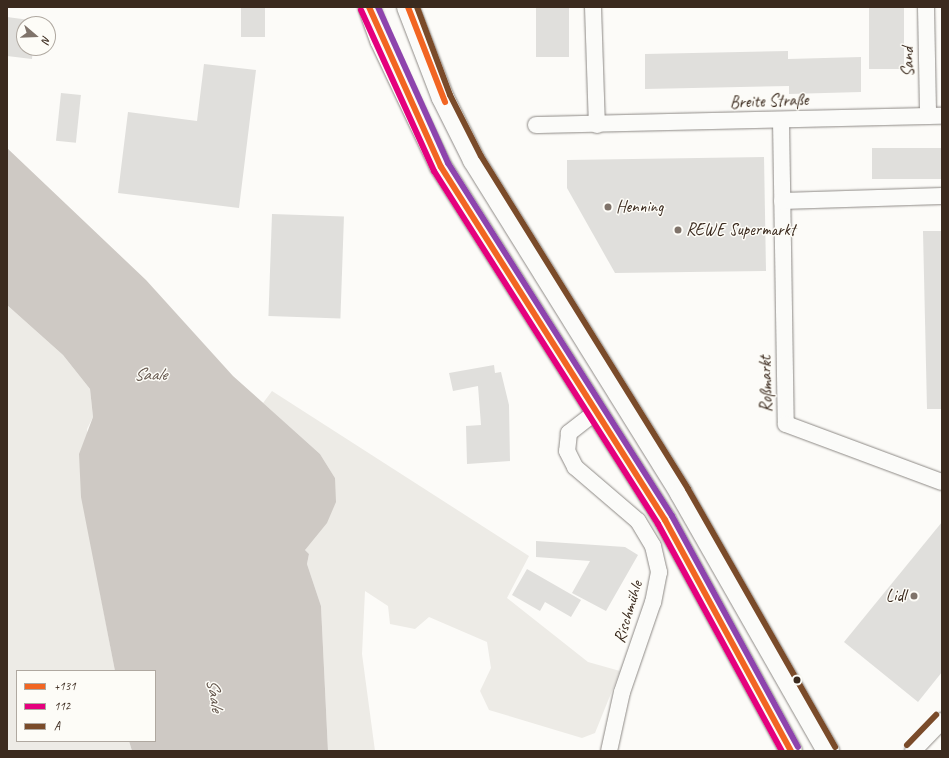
<!DOCTYPE html>
<meta charset="utf-8">
<style>
body{margin:0}
#map{position:relative;width:949px;height:758px;overflow:hidden;background:#fcfbf8;font-family:Caveat,sans-serif}
div>[style]{position:absolute}
.green>*{inset:0;background:#edebe6}
.water>*{inset:0;background:#cec9c4}
.building>*{inset:0;background:#e0dfdc;transform-origin:0 0}
.roads{filter:drop-shadow(0 0 1px #8d8985) drop-shadow(0 0 1px #8d8985)}
.street>*{height:16px;margin:-8px;padding:0 8px;transform-origin:8px;border-radius:8px;background:#fbfbf9}
.primary>*{height:22px;margin:-11px;padding:0 11px;transform-origin:11px;border-radius:11px;background:#fbfbf9}
.bus-1>*{height:6px;margin:-3px;padding:0 3px;transform-origin:3px;border-radius:3px;background:#f26522}
.bus-2>*{height:6px;margin:-3px;padding:0 3px;transform-origin:3px;border-radius:3px;background:#e5007d}
.bus-3>*{height:6px;margin:-3px;padding:0 3px;transform-origin:3px;border-radius:3px;background:#7a4b2a}
.bus-4>*{height:6px;margin:-3px;padding:0 3px;transform-origin:3px;border-radius:3px;background:#8e44ad}
.dots>*{width:11px;height:11px;translate:-50% -50%;box-sizing:border-box;border:2px solid #fdfcf7;border-radius:50%}
span{translate:-50% -50%;white-space:nowrap;text-align:center;line-height:1.15;-webkit-text-stroke:3px #fdfcf7;paint-order:stroke}
.street-label{font-size:17px;color:#3b2a1e}
.poi-label{font-size:17px;color:#3b2a1e}
.left{translate:0 -50%;text-align:left}
.right{translate:-100% -50%;text-align:right}
.water-label{font-size:18px;color:#615349;font-style:italic}
.frame{position:absolute;inset:0;border:8px solid #3b2a1e;pointer-events:none}
.legend{position:absolute;left:16px;top:670px;width:140px;height:72px;box-sizing:border-box;background:#fdfcf7;border:1px solid #afa8a0;margin:0;padding:5px 7px;list-style:none;font-size:12px;color:#3b2a1e}
.legend li{display:flex;align-items:center;gap:8px;height:20px}
.legend b{width:20px;border:1px solid #afa8a0}
.north{position:absolute;left:16px;top:16px;width:40px;height:40px;box-sizing:border-box;background:#fdfcf7;border:1px solid #afa8a0;border-radius:50%;rotate:109deg;font-size:11px;font-weight:700;line-height:16px;text-align:center;color:#3b2a1e}
.north::after{content:'';display:block;margin:auto;width:14px;height:18px;background:#7f736a;clip-path:polygon(50% 0,100% 100%,50% 72%,0 100%)}
</style>
<div id="map">
<div class="green">
<div style="clip-path:polygon(7px 305px,63px 355px,90px 389px,93px 417px,87px 429px,100px 592px,115px 671px,17px 671px,17px 741px,129px 741px,132px 751px,7px 751px)"></div>
<div style="clip-path:polygon(272px 391px,529px 556px,507px 598px,588px 662px,620px 671px,595px 733px,582px 738px,489px 710px,480px 691px,491px 668px,487px 642px,429px 617px,415px 629px,390px 624px,388px 606px,365px 591px,362px 654px,375px 751px,328px 751px,321px 606px,307px 564px,309px 554px,305px 550px,335px 478px,320px 454px,263px 403px)"></div>
</div>
<div class="water">
<div style="clip-path:polygon(7px 148px,146px 280px,233px 376px,320px 454px,335px 478px,336px 502px,327px 523px,305px 550px,309px 554px,307px 564px,321px 606px,328px 751px,132px 751px,129px 741px,155px 741px,155px 671px,115px 671px,81px 497px,79px 454px,93px 417px,90px 389px,63px 355px,7px 305px)"></div>
</div>
<div class="building">
<div style="left:241px;top:7px;width:24px;height:30px"></div>
<div style="left:536px;top:7px;width:33px;height:50px"></div>
<div style="left:869px;top:7px;width:35px;height:62px"></div>
<div style="clip-path:polygon(7px 17px,37px 21px,24px 24px,24px 48px,33px 48px,32px 59px,7px 56px)"></div>
<div style="clip-path:polygon(788px 51px,788px 59px,861px 57px,861px 92px,789px 94px,789px 86px,645px 89px,645px 54px)"></div>
<div style="clip-path:polygon(204px 64px,256px 70px,239px 208px,118px 193px,128px 112px,197px 121px)"></div>
<div style="left:61px;top:93px;width:20px;height:48px;rotate:6deg"></div>
<div style="left:942px;top:148px;width:31px;height:70px;rotate:90deg"></div>
<div style="clip-path:polygon(764px 157px,766px 271px,615px 273px,567px 188px,567px 160px)"></div>
<div style="left:272px;top:214px;width:72px;height:102px;rotate:2deg"></div>
<div style="clip-path:polygon(923px 231px,942px 231px,942px 409px,927px 409px)"></div>
<div style="clip-path:polygon(494px 365px,495px 373px,501px 372px,509px 405px,510px 461px,467px 464px,466px 426px,481px 425px,478px 386px,453px 391px,449px 373px)"></div>
<div style="clip-path:polygon(942px 522px,942px 672px,918px 702px,844px 642px)"></div>
<div style="clip-path:polygon(536px 541px,625px 547px,638px 555px,606px 611px,572px 593px,590px 561px,536px 557px)"></div>
<div style="clip-path:polygon(527px 569px,581px 600px,571px 617px,545px 602px,540px 611px,512px 595px)"></div>
</div>
<div class="roads">
<div class="street">
<div style="left:593px;top:7px;width:118px;rotate:88.1deg"></div>
<div style="left:926px;top:7px;width:109px;rotate:88.9deg"></div>
<div style="left:781px;top:120px;width:304px;rotate:89.1deg"></div>
<div style="left:786px;top:424px;width:166px;rotate:20.4deg"></div>
<div style="left:536px;top:125px;width:406px;rotate:-1.3deg"></div>
<div style="left:782px;top:201px;width:160px;rotate:-1.8deg"></div>
<div style="left:597px;top:411px;width:36px;rotate:142deg"></div>
<div style="left:569px;top:433px;width:18px;rotate:96deg"></div>
<div style="left:567px;top:451px;width:18px;rotate:63deg"></div>
<div style="left:575px;top:467px;width:83px;rotate:40.6deg"></div>
<div style="left:638px;top:521px;width:29px;rotate:59deg"></div>
<div style="left:653px;top:546px;width:27px;rotate:77deg"></div>
<div style="left:659px;top:572px;width:31px;rotate:101deg"></div>
<div style="left:653px;top:602px;width:95px;rotate:109deg"></div>
<div style="left:622px;top:692px;width:60px;rotate:102.4deg"></div>
<div style="left:913px;top:751px;width:42px;rotate:-46deg"></div>
</div>
<div class="primary">
<div style="left:369px;top:7px;width:35px;rotate:70deg"></div>
<div style="left:381px;top:40px;width:140px;rotate:64.7deg"></div>
<div style="left:441px;top:167px;width:418px;rotate:57.6deg"></div>
<div style="left:665px;top:520px;width:263px;rotate:61.4deg"></div>
<div style="left:408px;top:7px;width:97px;rotate:69deg"></div>
<div style="left:443px;top:98px;width:69px;rotate:63.4deg"></div>
<div style="left:474px;top:160px;width:392px;rotate:58.1deg"></div>
<div style="left:681px;top:493px;width:297px;rotate:60.3deg"></div>
</div>
</div>
<div class="bus-1">
<div style="left:369px;top:7px;width:175px;rotate:65.8deg"></div>
<div style="left:441px;top:167px;width:418px;rotate:57.6deg"></div>
<div style="left:665px;top:520px;width:263px;rotate:61.4deg"></div>
<div style="left:408px;top:7px;width:102px;rotate:68.7deg"></div>
</div>
<div class="bus-2">
<div style="left:361px;top:10px;width:177px;rotate:65.6deg"></div>
<div style="left:434px;top:171px;width:418px;rotate:57.6deg"></div>
<div style="left:658px;top:524px;width:259px;rotate:61.4deg"></div>
</div>
<div class="bus-3">
<div style="left:417px;top:7px;width:94px;rotate:69.4deg"></div>
<div style="left:450px;top:95px;width:68px;rotate:63.1deg"></div>
<div style="left:481px;top:156px;width:392px;rotate:58.1deg"></div>
<div style="left:688px;top:489px;width:297px;rotate:60.3deg"></div>
<div style="left:907px;top:745px;width:42px;rotate:-46deg"></div>
</div>
<div class="bus-4">
<div style="left:378px;top:7px;width:171px;rotate:65.8deg"></div>
<div style="left:448px;top:163px;width:418px;rotate:57.6deg"></div>
<div style="left:672px;top:516px;width:263px;rotate:61.4deg"></div>
</div>
<div class="dots">
<div style="left:608px;top:207px;background:#7f736a"></div>
<div style="left:678px;top:230px;background:#7f736a"></div>
<div style="left:914px;top:596px;background:#7f736a"></div>
<div style="left:797px;top:680px;background:#3b2a1e"></div>
</div>
<div class="street-label">
<span style="left:908px;top:62px;rotate:-91deg">Sand</span>
<span style="left:769px;top:101px;rotate:-2deg">Breite Straße</span>
<span style="left:766px;top:384px;rotate:-91deg">Roßmarkt</span>
<span style="left:628px;top:612px;rotate:-73deg">Rischmühle</span>
</div>
<div class="poi-label">
<span class="left" style="left:616px;top:207px">Henning</span>
<span class="left" style="left:686px;top:230px">REWE Supermarkt</span>
<span class="right" style="left:906px;top:596px">Lidl</span>
</div>
<div class="water-label">
<span style="left:150px;top:374px">Saale</span>
<span style="left:215px;top:695px;rotate:81deg">Saale</span>
</div>
<div class="frame"></div>
<ul class="legend">
<li><b style="height:5px;background:#f26522"></b>+131</li>
<li><b style="height:5px;background:#e5007d"></b>112</li>
<li><b style="height:5px;background:#7a4b2a"></b>A</li>
</ul>
<div class="north">N</div>
</div>
